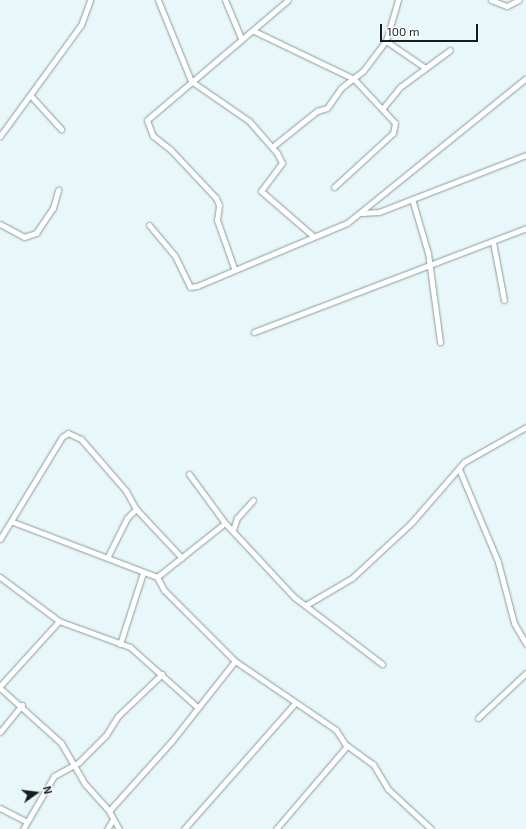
<!DOCTYPE html>
<style>
body{margin:0}
#map{position:relative;width:526px;height:829px;overflow:hidden;background:#e8f8fa;font-family:"Exo 2",sans-serif}
div>[style]{position:absolute}
.roads{filter:drop-shadow(0 0 1px #8b999b) drop-shadow(0 0 1px #8b999b)}
.minor>*{height:5px;margin:-2.5px;padding:0 2.5px;transform-origin:2.5px;border-radius:2.5px;background:#fff}
span{translate:-50% -50%;white-space:nowrap;text-align:center;line-height:1.15;-webkit-text-stroke:3px #fff;paint-order:stroke}
.north{position:absolute;left:16px;top:773px;width:40px;height:40px;-webkit-text-stroke:3px #fff;paint-order:stroke;rotate:76deg;font-size:11px;font-weight:700;line-height:16px;text-align:center;color:#171c1d}
.north::after{content:'';display:block;margin:auto;width:14px;height:18px;background:#171c1d;clip-path:polygon(50% 0,100% 100%,50% 72%,0 100%)}
.scale{position:absolute;left:380px;top:24px;width:98px;height:18px;box-sizing:border-box;border:2px solid #171c1d;border-top:0;padding-left:5px;font-size:12px;line-height:14px;white-space:nowrap;color:#171c1d;-webkit-text-stroke:3px #fff;paint-order:stroke}
</style>
<div id="map">
<div class="roads">
<div class="minor">
<div style="left:158px;top:0;width:87px;rotate:67.8deg"></div>
<div style="left:191px;top:81px;width:70px;rotate:34.6deg"></div>
<div style="left:249px;top:121px;width:43px;rotate:48.8deg"></div>
<div style="left:277px;top:153px;width:11px;rotate:63deg"></div>
<div style="left:282px;top:163px;width:35px;rotate:127deg"></div>
<div style="left:261px;top:191px;width:69px;rotate:40.9deg"></div>
<div style="left:225px;top:0;width:41px;rotate:67.2deg"></div>
<div style="left:491px;top:0;width:17px;rotate:21deg"></div>
<div style="left:507px;top:6px;width:13px;rotate:-27deg"></div>
<div style="left:254px;top:31px;width:111px;rotate:25.6deg"></div>
<div style="left:354px;top:79px;width:60px;rotate:47deg"></div>
<div style="left:395px;top:123px;width:10px;rotate:101deg"></div>
<div style="left:393px;top:133px;width:80px;rotate:137.5deg"></div>
<div style="left:386px;top:41px;width:46px;rotate:34.4deg"></div>
<div style="left:31px;top:96px;width:45px;rotate:47.7deg"></div>
<div style="left:383px;top:108px;width:27px;rotate:-51deg"></div>
<div style="left:400px;top:87px;width:62px;rotate:-36.5deg"></div>
<div style="left:0;top:136px;width:137px;rotate:-53.9deg"></div>
<div style="left:81px;top:25px;width:27px;rotate:-70deg"></div>
<div style="left:272px;top:147px;width:58px;rotate:-38.7deg"></div>
<div style="left:317px;top:111px;width:10px;rotate:-17deg"></div>
<div style="left:327px;top:108px;width:24px;rotate:-55deg"></div>
<div style="left:341px;top:88px;width:28px;rotate:-38deg"></div>
<div style="left:363px;top:71px;width:38px;rotate:-53deg"></div>
<div style="left:386px;top:41px;width:43px;rotate:-73.7deg"></div>
<div style="left:412px;top:199px;width:56px;rotate:73.5deg"></div>
<div style="left:428px;top:253px;width:90px;rotate:82.3deg"></div>
<div style="left:362px;top:213px;width:17px;rotate:-3deg"></div>
<div style="left:379px;top:212px;width:158px;rotate:-21.2deg"></div>
<div style="left:0;top:224px;width:27px;rotate:28deg"></div>
<div style="left:24px;top:237px;width:13px;rotate:-18deg"></div>
<div style="left:36px;top:233px;width:30px;rotate:-56deg"></div>
<div style="left:53px;top:208px;width:19px;rotate:-74deg"></div>
<div style="left:149px;top:225px;width:40px;rotate:50deg"></div>
<div style="left:175px;top:256px;width:34px;rotate:64deg"></div>
<div style="left:190px;top:287px;width:7px;rotate:-8deg"></div>
<div style="left:197px;top:286px;width:163px;rotate:-22.8deg"></div>
<div style="left:347px;top:223px;width:230px;rotate:-39deg"></div>
<div style="left:493px;top:242px;width:59px;rotate:79.3deg"></div>
<div style="left:234px;top:268px;width:51px;rotate:-109.5deg"></div>
<div style="left:217px;top:220px;width:15px;rotate:-82deg"></div>
<div style="left:219px;top:205px;width:8px;rotate:-113deg"></div>
<div style="left:216px;top:198px;width:66px;rotate:-133.2deg"></div>
<div style="left:171px;top:150px;width:23px;rotate:-142deg"></div>
<div style="left:153px;top:136px;width:17px;rotate:-111deg"></div>
<div style="left:147px;top:120px;width:185px;rotate:-40.4deg"></div>
<div style="left:254px;top:332px;width:291px;rotate:-20.9deg"></div>
<div style="left:459px;top:469px;width:101px;rotate:67.2deg"></div>
<div style="left:498px;top:562px;width:63px;rotate:75.3deg"></div>
<div style="left:514px;top:623px;width:24px;rotate:60deg"></div>
<div style="left:189px;top:474px;width:61px;rotate:53.7deg"></div>
<div style="left:225px;top:523px;width:101px;rotate:47deg"></div>
<div style="left:294px;top:597px;width:111px;rotate:37.3deg"></div>
<div style="left:13px;top:522px;width:154px;rotate:20.9deg"></div>
<div style="left:157px;top:577px;width:15px;rotate:62deg"></div>
<div style="left:164px;top:590px;width:100px;rotate:45deg"></div>
<div style="left:235px;top:661px;width:122px;rotate:34.3deg"></div>
<div style="left:336px;top:730px;width:17px;rotate:57deg"></div>
<div style="left:345px;top:744px;width:34px;rotate:36deg"></div>
<div style="left:373px;top:764px;width:29px;rotate:59deg"></div>
<div style="left:388px;top:789px;width:59px;rotate:42.9deg"></div>
<div style="left:233px;top:530px;width:13px;rotate:-72deg"></div>
<div style="left:237px;top:518px;width:24px;rotate:-48deg"></div>
<div style="left:0;top:539px;width:119px;rotate:-58.7deg"></div>
<div style="left:62px;top:437px;width:7px;rotate:-34deg"></div>
<div style="left:68px;top:433px;width:14px;rotate:25deg"></div>
<div style="left:81px;top:439px;width:69px;rotate:49.1deg"></div>
<div style="left:126px;top:491px;width:21px;rotate:61deg"></div>
<div style="left:136px;top:509px;width:67px;rotate:46.8deg"></div>
<div style="left:108px;top:556px;width:42px;rotate:-63.4deg"></div>
<div style="left:127px;top:518px;width:13px;rotate:-45deg"></div>
<div style="left:0;top:577px;width:74px;rotate:36.7deg"></div>
<div style="left:59px;top:621px;width:76px;rotate:20.1deg"></div>
<div style="left:130px;top:647px;width:90px;rotate:41.8deg"></div>
<div style="left:157px;top:577px;width:87px;rotate:-38.5deg"></div>
<div style="left:306px;top:605px;width:53px;rotate:-30.4deg"></div>
<div style="left:352px;top:578px;width:82px;rotate:-43deg"></div>
<div style="left:412px;top:522px;width:79px;rotate:-49.1deg"></div>
<div style="left:464px;top:462px;width:71px;rotate:-29.4deg"></div>
<div style="left:120px;top:644px;width:75px;rotate:-72.1deg"></div>
<div style="left:0;top:686px;width:88px;rotate:-47.8deg"></div>
<div style="left:0;top:688px;width:82px;rotate:42deg"></div>
<div style="left:61px;top:743px;width:48px;rotate:59.7deg"></div>
<div style="left:85px;top:784px;width:36px;rotate:48deg"></div>
<div style="left:109px;top:811px;width:21px;rotate:61deg"></div>
<div style="left:478px;top:718px;width:66px;rotate:-43.2deg"></div>
<div style="left:0;top:732px;width:35px;rotate:-51deg"></div>
<div style="left:0;top:808px;width:29px;rotate:27deg"></div>
<div style="left:109px;top:811px;width:93px;rotate:-48.1deg"></div>
<div style="left:171px;top:742px;width:103px;rotate:-51.7deg"></div>
<div style="left:23px;top:829px;width:61px;rotate:-59.7deg"></div>
<div style="left:54px;top:776px;width:29px;rotate:-29deg"></div>
<div style="left:79px;top:762px;width:38px;rotate:-45deg"></div>
<div style="left:106px;top:735px;width:22px;rotate:-58deg"></div>
<div style="left:118px;top:716px;width:61px;rotate:-43.7deg"></div>
<div style="left:107px;top:829px;width:9px;rotate:-58deg"></div>
<div style="left:184px;top:829px;width:168px;rotate:-48.6deg"></div>
<div style="left:276px;top:829px;width:109px;rotate:-49.5deg"></div>
</div>
</div>
<div class="north">N</div>
<div class="scale">100 m</div>
</div>
